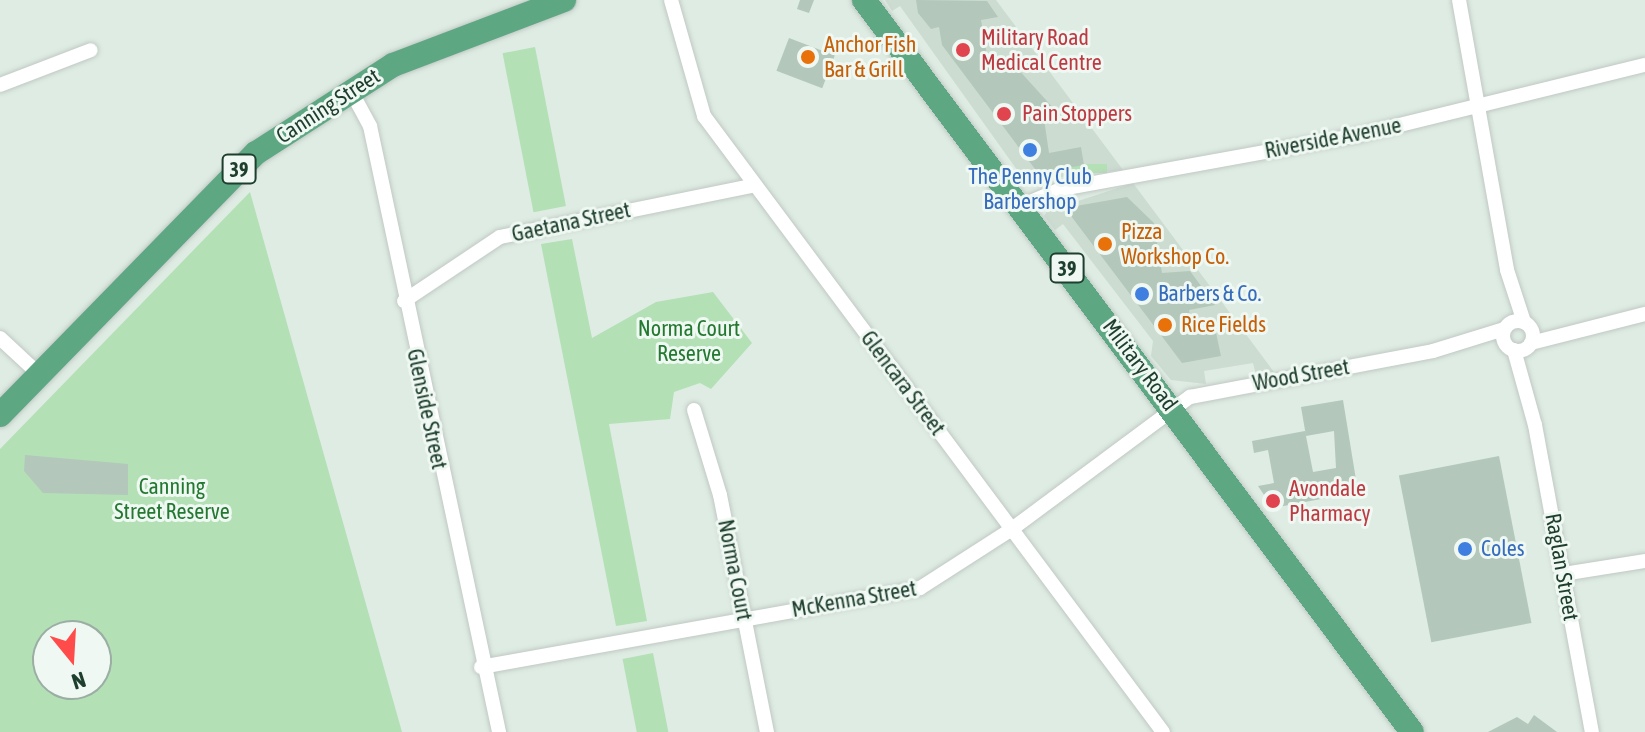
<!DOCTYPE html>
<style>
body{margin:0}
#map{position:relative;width:1645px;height:732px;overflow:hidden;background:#deece3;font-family:"Asap Condensed",sans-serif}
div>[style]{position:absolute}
.built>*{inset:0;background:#ccdcd1}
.green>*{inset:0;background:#b4e0b6;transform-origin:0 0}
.building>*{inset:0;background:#b3c7bb;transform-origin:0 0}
.roads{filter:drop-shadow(0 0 2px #c0c9c4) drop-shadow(0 0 2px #c0c9c4)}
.minor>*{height:14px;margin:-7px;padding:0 7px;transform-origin:7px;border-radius:7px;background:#fff}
.minor>.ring{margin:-7px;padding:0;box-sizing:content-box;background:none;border:14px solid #fff;border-radius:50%}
.primary>*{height:24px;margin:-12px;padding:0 12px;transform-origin:12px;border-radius:12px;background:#5ea783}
.dots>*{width:22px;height:22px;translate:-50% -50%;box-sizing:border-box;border:4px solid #eff8f2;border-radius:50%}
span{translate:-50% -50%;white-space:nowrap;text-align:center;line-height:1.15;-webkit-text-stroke:6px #eff8f2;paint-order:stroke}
.shield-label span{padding:2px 6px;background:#eff8f2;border:2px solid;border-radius:6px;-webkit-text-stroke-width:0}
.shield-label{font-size:20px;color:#1e3e2e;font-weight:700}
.health-label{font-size:22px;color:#be3a42}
.left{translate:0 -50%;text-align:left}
.food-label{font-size:22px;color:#c56008}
.street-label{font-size:22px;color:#1e3e2e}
.shop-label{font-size:22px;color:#366cbe}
.park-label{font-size:22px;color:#247931}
.north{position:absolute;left:32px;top:620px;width:80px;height:80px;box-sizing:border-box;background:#eff8f2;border:2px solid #9baea4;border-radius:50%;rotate:162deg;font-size:22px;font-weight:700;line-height:32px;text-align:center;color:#1e3e2e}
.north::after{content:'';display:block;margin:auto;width:28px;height:36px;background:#ff4b49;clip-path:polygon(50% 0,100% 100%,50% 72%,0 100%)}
</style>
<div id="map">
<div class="built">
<div style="clip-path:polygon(885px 0,996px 0,1123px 170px,1025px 181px,900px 6px,892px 11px)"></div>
<div style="clip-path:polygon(1133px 183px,1274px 372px,1256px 375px,1253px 363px,1204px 371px,1206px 384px,1171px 380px,1151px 356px,1153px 341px,1063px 224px,1055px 230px,1044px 216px,1056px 197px,1067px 195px,1072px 203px)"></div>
</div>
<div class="green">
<div style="left:535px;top:47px;width:162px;height:33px;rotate:79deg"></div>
<div style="left:1107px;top:164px;width:9px;height:52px;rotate:90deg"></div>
<div style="clip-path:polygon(evenodd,250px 192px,402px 732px,0 732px,0 449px,250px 192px,48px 636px,96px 636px,96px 684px,48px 684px,48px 636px)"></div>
<div style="clip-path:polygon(572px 239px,592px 338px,656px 302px,713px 292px,752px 343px,711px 389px,700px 383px,674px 392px,670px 419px,609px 424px,647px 621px,616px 626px,541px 244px)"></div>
<div style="left:653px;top:653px;width:81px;height:31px;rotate:79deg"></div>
</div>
<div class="building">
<div style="clip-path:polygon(800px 0,814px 0,809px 13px,797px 9px)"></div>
<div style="clip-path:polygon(916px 0,987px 1px,998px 17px,981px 20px,987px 55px,996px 54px,1000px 71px,1017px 68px,1055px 110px,1043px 112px,1049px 153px,1081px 147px,1084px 165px,1038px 173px,942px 45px,939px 27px,931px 29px,918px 13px)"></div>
<div style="left:789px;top:38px;width:49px;height:35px;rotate:21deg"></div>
<div style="clip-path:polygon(1127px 197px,1154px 223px,1162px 273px,1190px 271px,1215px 305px,1189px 310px,1193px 332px,1215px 328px,1221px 356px,1182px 363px,1065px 208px)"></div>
<div style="clip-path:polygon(1343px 400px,1358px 492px,1273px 508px,1258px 486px,1274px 483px,1268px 450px,1254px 453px,1252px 441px,1305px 431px,1313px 472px,1336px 468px,1334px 431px,1306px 436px,1301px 407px)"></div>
<div style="clip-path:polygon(25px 455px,128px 464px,128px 495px,43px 493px,24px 471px)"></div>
<div style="left:1499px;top:456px;width:170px;height:102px;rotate:79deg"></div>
<div style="clip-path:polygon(1534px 715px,1557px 732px,1488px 732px,1517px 717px,1528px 724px)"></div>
</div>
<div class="roads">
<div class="minor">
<div style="left:671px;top:0;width:121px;rotate:74.1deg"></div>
<div style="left:704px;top:116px;width:768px;rotate:53.31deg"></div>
<div style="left:1459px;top:0;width:274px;rotate:79.9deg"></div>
<div style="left:1507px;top:270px;width:55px;rotate:71.9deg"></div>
<div style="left:0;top:85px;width:97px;rotate:-21deg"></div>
<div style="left:350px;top:89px;width:42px;rotate:61.6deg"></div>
<div style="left:370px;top:126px;width:620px;rotate:77.98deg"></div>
<div style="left:1021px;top:206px;width:43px;rotate:-23deg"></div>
<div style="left:1061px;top:189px;width:303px;rotate:-10.3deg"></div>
<div style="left:1359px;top:135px;width:294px;rotate:-13.8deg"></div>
<div style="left:404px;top:301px;width:115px;rotate:-33.7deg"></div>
<div style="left:500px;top:237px;width:260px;rotate:-11.5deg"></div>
<div class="ring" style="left:1503px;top:321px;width:16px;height:16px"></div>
<div style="left:0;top:338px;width:56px;rotate:42.8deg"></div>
<div style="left:1531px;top:343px;width:118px;rotate:-14.3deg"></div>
<div style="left:1514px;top:350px;width:78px;rotate:74.4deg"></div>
<div style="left:1535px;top:425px;width:312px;rotate:79.5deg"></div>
<div style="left:694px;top:410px;width:89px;rotate:73deg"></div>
<div style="left:720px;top:495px;width:242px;rotate:78.8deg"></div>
<div style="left:1563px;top:574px;width:83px;rotate:-9deg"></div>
<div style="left:481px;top:667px;width:446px;rotate:-10.2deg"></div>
<div style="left:920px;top:588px;width:109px;rotate:-32.7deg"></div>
<div style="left:1012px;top:529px;width:222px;rotate:-36.6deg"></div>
<div style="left:1190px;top:397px;width:247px;rotate:-10.7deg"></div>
<div style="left:1433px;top:351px;width:74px;rotate:-17.2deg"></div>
</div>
<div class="primary">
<div style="left:864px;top:0;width:914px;rotate:53.18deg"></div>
<div style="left:0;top:415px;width:366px;rotate:-45.7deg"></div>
<div style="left:256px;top:153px;width:163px;rotate:-32.7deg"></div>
<div style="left:393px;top:65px;width:183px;rotate:-20.8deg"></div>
</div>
</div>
<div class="dots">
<div style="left:963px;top:50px;background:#e0444e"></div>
<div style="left:808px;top:57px;background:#e8710a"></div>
<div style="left:1004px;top:114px;background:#e0444e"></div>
<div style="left:1030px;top:150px;background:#3f7fe0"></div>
<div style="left:1105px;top:244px;background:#e8710a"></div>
<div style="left:1142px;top:294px;background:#3f7fe0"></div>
<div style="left:1165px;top:325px;background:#e8710a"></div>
<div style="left:1273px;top:501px;background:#e0444e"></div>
<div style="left:1465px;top:549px;background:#3f7fe0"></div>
</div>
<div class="shield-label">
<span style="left:239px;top:169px">39</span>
<span style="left:1067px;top:268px">39</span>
</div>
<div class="health-label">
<span class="left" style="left:981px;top:50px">Military Road<br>Medical Centre</span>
<span class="left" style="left:1022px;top:114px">Pain Stoppers</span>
<span class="left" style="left:1289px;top:501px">Avondale<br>Pharmacy</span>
</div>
<div class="food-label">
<span class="left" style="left:824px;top:57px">Anchor Fish<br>Bar &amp; Grill</span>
<span class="left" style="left:1121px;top:244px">Pizza<br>Workshop Co.</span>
<span class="left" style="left:1181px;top:325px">Rice Fields</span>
</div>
<div class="street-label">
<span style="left:328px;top:106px;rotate:-33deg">Canning Street</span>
<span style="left:1333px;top:138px;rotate:-11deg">Riverside Avenue</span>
<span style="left:571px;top:222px;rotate:-12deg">Gaetana Street</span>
<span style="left:1140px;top:365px;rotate:53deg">Military Road</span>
<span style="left:1301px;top:375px;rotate:-10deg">Wood Street</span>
<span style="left:903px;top:383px;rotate:53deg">Glencara Street</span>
<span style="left:427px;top:409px;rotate:78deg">Glenside Street</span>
<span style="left:1562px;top:567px;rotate:80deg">Raglan Street</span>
<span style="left:735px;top:570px;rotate:79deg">Norma Court</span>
<span style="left:854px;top:599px;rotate:-10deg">McKenna Street</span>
</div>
<div class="shop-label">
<span style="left:1030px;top:189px">The Penny Club<br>Barbershop</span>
<span class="left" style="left:1158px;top:294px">Barbers &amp; Co.</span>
<span class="left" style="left:1481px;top:549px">Coles</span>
</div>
<div class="park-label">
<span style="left:689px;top:341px">Norma Court<br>Reserve</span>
<span style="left:172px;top:499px">Canning<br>Street Reserve</span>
</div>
<div class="north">N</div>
</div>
